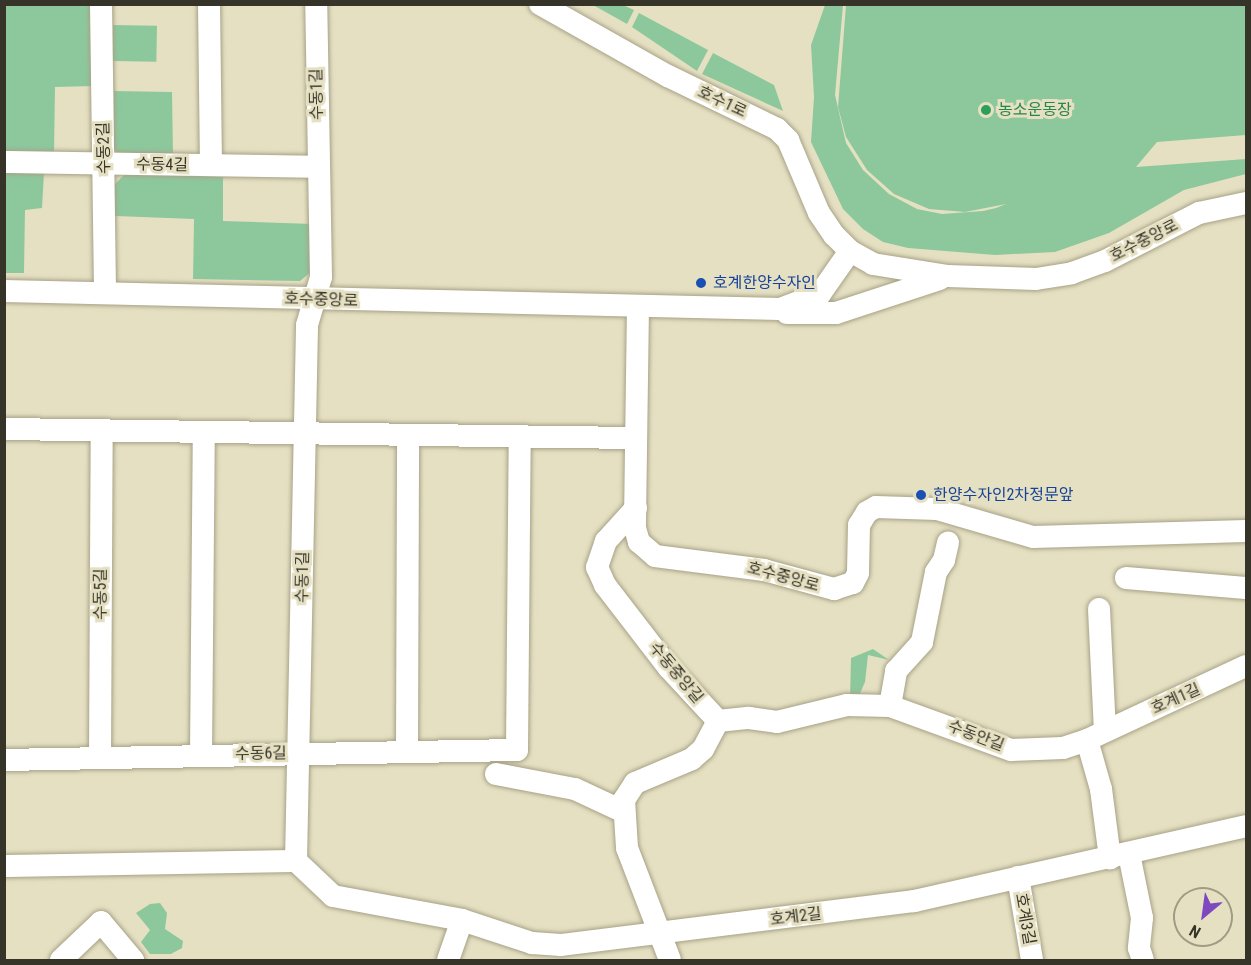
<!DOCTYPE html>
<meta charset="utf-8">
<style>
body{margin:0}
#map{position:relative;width:1251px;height:965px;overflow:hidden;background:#e6e0c3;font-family:"Roboto Condensed","Noto Sans KR",sans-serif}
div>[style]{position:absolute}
.green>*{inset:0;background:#8dc89d;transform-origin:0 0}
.roads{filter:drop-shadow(0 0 2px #a7a286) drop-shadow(0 0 2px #a7a286)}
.minor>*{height:22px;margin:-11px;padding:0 11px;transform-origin:11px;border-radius:11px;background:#fff}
.dots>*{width:16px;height:16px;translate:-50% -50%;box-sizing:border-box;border:3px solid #e6e0c3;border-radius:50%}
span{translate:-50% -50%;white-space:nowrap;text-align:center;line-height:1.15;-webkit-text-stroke:6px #e6e0c3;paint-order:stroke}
.street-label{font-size:16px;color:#363429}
.leisure-label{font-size:16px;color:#27864d}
.left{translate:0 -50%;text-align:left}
.transit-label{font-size:16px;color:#164399}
.frame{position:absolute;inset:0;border:6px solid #363429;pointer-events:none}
.north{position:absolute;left:1173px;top:887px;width:60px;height:60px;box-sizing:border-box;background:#e6e0c3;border:2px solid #a09b85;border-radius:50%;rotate:209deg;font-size:16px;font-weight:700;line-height:24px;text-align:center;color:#363429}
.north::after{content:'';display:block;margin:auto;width:21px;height:27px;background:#7f48bf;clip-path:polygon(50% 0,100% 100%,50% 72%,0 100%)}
</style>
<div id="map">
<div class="green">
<div style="clip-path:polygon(4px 5px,93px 5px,94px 86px,55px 87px,54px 154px,5px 151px)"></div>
<div style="clip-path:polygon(593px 5px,623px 5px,634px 10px,627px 24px)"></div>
<div style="clip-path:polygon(825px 5px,843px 5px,835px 95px,846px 143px,863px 170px,889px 194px,917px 209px,942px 214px,983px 211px,996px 208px,1006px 204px,965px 212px,929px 209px,894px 194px,867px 170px,846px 137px,838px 107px,846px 5px,1246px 5px,1246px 135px,1157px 142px,1136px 167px,1246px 159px,1246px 174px,1184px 190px,1109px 233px,1055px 252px,995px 255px,908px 248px,883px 242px,863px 229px,843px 209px,811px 142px,814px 97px,811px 45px)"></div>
<div style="clip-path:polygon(639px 13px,708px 50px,697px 71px,632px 27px)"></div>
<div style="left:113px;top:25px;width:44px;height:36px;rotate:1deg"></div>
<div style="clip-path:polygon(713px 53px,774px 85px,783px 111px,702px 74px)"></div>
<div style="clip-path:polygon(114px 91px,172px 92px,173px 156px,120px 155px,114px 149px)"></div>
<div style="clip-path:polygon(5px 172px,44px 173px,42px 208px,25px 210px,24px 273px,5px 273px)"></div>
<div style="clip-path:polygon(125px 174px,223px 177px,223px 221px,313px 224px,312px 271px,300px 281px,193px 279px,194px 219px,115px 216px,114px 185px)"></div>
<div style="clip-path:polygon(873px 649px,889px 660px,868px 655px,865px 682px,858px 698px,850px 699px,851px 658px)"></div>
<div style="clip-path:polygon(160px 903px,167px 913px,165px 929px,183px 941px,182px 948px,171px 954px,150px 954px,141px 942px,150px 930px,136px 913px,150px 904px)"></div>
</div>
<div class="roads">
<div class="minor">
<div style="left:101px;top:4px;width:288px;rotate:89.2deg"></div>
<div style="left:209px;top:4px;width:161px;rotate:89.3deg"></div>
<div style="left:540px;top:4px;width:147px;rotate:29.4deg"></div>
<div style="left:668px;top:76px;width:121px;rotate:25.9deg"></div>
<div style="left:777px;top:129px;width:16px;rotate:45deg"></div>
<div style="left:788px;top:140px;width:79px;rotate:67deg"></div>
<div style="left:819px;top:213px;width:27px;rotate:56deg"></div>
<div style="left:834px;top:235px;width:23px;rotate:45deg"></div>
<div style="left:850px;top:251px;width:26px;rotate:29deg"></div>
<div style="left:873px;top:264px;width:76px;rotate:9.1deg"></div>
<div style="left:948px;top:276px;width:88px;rotate:2deg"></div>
<div style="left:1036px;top:279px;width:36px;rotate:-9deg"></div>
<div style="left:1072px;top:273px;width:35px;rotate:-20deg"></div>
<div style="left:1105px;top:261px;width:106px;rotate:-27.1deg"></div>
<div style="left:1199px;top:213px;width:48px;rotate:-12deg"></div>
<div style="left:4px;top:162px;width:315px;rotate:0.9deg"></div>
<div style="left:4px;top:291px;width:776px;rotate:1.33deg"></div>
<div style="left:780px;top:309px;width:43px;rotate:-20.6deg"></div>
<div style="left:820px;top:294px;width:52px;rotate:-55.1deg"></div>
<div style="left:638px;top:306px;width:222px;rotate:90.8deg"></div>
<div style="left:635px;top:528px;width:15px;rotate:74deg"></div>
<div style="left:639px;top:542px;width:21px;rotate:41deg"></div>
<div style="left:655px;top:556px;width:110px;rotate:7.3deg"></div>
<div style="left:764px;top:570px;width:73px;rotate:15.2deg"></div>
<div style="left:834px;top:589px;width:20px;rotate:-18deg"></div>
<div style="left:853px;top:583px;width:11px;rotate:-63deg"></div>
<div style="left:858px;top:573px;width:48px;rotate:-88.8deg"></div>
<div style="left:859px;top:525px;width:15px;rotate:-58deg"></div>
<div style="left:867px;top:512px;width:10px;rotate:-29deg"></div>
<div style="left:876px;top:507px;width:61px;rotate:1.9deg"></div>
<div style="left:937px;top:509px;width:100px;rotate:16.3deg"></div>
<div style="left:1033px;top:537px;width:213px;rotate:-1.6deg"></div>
<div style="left:787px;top:313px;width:49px"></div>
<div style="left:836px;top:313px;width:109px;rotate:-18.1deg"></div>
<div style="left:4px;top:429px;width:632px;rotate:0.82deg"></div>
<div style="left:636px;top:508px;width:45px;rotate:132.3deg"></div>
<div style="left:606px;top:541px;width:28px;rotate:109deg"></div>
<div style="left:597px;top:567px;width:20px;rotate:66deg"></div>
<div style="left:605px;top:585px;width:105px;rotate:52.4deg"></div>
<div style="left:669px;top:668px;width:72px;rotate:47.2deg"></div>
<div style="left:718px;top:721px;width:32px;rotate:118deg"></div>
<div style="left:703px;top:749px;width:15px;rotate:138deg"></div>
<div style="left:692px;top:759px;width:62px;rotate:157.2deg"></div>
<div style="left:635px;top:783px;width:20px;rotate:123deg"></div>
<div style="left:624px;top:800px;width:48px;rotate:86.4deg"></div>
<div style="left:627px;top:848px;width:120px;rotate:69deg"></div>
<div style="left:1126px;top:578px;width:120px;rotate:4.8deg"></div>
<div style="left:1099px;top:609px;width:121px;rotate:87.2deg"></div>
<div style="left:890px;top:706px;width:36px;rotate:-80deg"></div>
<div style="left:896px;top:671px;width:39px;rotate:-48deg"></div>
<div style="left:922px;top:642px;width:71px;rotate:-78.7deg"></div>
<div style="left:936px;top:572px;width:14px;rotate:-56deg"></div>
<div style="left:944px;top:560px;width:18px;rotate:-77deg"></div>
<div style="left:718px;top:721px;width:31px;rotate:-6deg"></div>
<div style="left:749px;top:718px;width:28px;rotate:8deg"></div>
<div style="left:777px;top:722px;width:72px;rotate:-13.7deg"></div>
<div style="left:847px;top:705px;width:43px;rotate:1.3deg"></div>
<div style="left:890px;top:706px;width:129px;rotate:20deg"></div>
<div style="left:1011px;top:750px;width:52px;rotate:-2.2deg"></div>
<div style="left:1063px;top:748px;width:25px;rotate:-18deg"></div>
<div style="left:1087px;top:740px;width:51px;rotate:74.1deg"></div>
<div style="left:1101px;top:789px;width:70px;rotate:82.6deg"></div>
<div style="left:1087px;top:740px;width:175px;rotate:-25deg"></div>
<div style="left:407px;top:750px;width:315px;rotate:-89.8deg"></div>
<div style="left:201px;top:755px;width:323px;rotate:-89.5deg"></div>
<div style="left:100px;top:758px;width:328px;rotate:-89.7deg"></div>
<div style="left:4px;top:760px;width:513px;rotate:-1.12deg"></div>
<div style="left:517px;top:750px;width:313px;rotate:-89.5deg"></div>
<div style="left:496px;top:774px;width:80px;rotate:10.8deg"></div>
<div style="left:575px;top:789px;width:52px;rotate:25.1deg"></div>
<div style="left:1129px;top:854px;width:65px;rotate:78.5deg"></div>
<div style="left:1142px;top:918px;width:30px;rotate:96deg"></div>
<div style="left:1139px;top:948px;width:13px;rotate:72deg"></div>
<div style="left:296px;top:861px;width:51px;rotate:43.4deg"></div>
<div style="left:333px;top:896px;width:131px;rotate:10.5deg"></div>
<div style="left:462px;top:920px;width:74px;rotate:18.2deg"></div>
<div style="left:532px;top:943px;width:29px;rotate:4deg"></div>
<div style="left:561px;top:945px;width:356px;rotate:-7.1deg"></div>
<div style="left:914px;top:901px;width:340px;rotate:-12.7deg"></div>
<div style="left:4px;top:866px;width:292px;rotate:-1deg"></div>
<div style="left:296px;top:861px;width:536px;rotate:-88.82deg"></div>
<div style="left:307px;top:325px;width:50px;rotate:-73.7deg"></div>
<div style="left:321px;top:277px;width:273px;rotate:-91deg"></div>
<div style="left:1018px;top:877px;width:84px;rotate:80.4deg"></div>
<div style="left:61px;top:960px;width:55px;rotate:-43.5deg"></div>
<div style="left:101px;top:922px;width:50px;rotate:49.9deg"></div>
<div style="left:448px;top:960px;width:42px;rotate:-70.7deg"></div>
</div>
</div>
<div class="dots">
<div style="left:986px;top:110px;background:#2e9e5b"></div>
<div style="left:701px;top:283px;background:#1a4fb4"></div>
<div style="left:921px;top:495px;background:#1a4fb4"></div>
</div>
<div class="street-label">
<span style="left:317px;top:94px;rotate:-91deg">수동1길</span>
<span style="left:722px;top:102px;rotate:25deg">호수1로</span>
<span style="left:104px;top:148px;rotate:-91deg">수동2길</span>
<span style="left:162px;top:165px;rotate:1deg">수동4길</span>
<span style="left:1144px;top:241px;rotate:-27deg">호수중앙로</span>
<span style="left:321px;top:300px;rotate:2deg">호수중앙로</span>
<span style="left:303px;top:577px;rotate:-89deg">수동1길</span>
<span style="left:783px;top:577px;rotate:15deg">호수중앙로</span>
<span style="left:101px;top:594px;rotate:-90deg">수동5길</span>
<span style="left:676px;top:673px;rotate:50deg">수동중앙길</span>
<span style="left:1176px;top:699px;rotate:-24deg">호계1길</span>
<span style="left:976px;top:736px;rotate:21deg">수동안길</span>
<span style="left:261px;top:754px;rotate:-1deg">수동6길</span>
<span style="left:796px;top:917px;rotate:-7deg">호계2길</span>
<span style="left:1025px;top:919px;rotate:80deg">호계3길</span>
</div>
<div class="leisure-label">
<span class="left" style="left:998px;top:110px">농소운동장</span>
</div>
<div class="transit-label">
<span class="left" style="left:713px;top:283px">호계한양수자인</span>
<span class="left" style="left:933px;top:495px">한양수자인2차정문앞</span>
</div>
<div class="frame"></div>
<div class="north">N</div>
</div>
